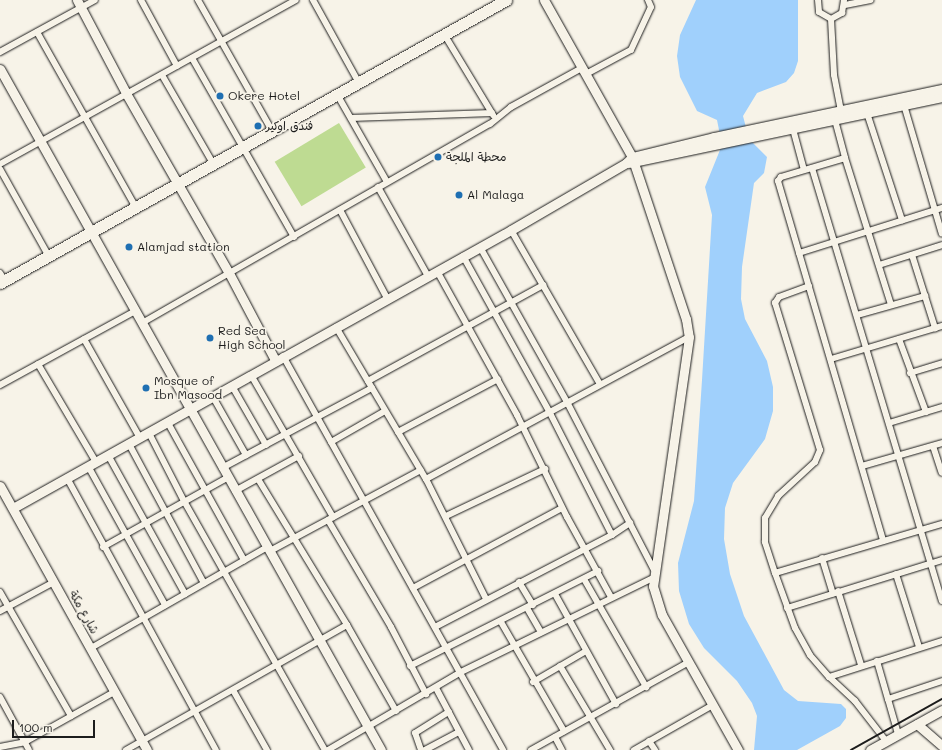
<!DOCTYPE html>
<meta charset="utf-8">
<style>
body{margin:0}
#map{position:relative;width:942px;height:750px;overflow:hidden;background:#f7f3e8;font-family:Mali,"Playpen Sans Arabic",sans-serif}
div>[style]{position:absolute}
.green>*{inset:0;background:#bedb92;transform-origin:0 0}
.water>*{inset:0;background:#a0d0fc}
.roads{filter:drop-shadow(0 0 1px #1c1c1c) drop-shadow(0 0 1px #1c1c1c)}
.street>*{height:6px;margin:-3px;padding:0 3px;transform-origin:3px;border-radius:3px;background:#f7f3e8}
.secondary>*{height:9px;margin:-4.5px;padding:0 4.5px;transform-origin:4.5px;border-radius:4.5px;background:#f7f3e8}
.highway>*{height:11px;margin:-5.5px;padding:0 5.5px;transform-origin:5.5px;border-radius:5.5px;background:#f7f3e8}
.rail>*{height:1.5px;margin:-0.75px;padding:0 0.75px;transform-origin:0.75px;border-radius:0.75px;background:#1c1c1c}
.dots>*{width:11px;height:11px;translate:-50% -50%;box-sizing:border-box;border:2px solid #f7f3e8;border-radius:50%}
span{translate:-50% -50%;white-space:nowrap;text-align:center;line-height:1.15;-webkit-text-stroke:3.5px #f7f3e8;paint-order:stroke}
.poi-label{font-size:12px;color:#1c1c1c}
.left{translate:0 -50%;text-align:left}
.street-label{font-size:12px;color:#1c1c1c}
.scale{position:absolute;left:12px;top:720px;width:83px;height:18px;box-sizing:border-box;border:2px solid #1c1c1c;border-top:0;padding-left:5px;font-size:12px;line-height:14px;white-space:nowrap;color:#1c1c1c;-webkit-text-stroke:3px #f7f3e8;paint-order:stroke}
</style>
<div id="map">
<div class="green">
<div style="left:339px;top:123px;width:52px;height:75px;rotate:59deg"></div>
</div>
<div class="water">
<div style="clip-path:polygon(696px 0,798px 0,798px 61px,794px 73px,786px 82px,757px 93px,743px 116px,749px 139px,767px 157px,764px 173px,754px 183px,742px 267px,741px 299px,745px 319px,767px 361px,773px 387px,773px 411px,765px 439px,733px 483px,725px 508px,724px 539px,730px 574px,744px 616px,784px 690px,798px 701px,841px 704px,846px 709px,846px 718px,840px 726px,797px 750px,754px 750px,757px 716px,752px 703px,737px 681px,704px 648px,689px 624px,679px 591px,678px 563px,694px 501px,702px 380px,712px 215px,705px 187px,722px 145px,717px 120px,697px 111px,680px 77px,677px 56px,680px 35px)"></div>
</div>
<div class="roads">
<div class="street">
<div style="left:141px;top:0;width:75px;rotate:61.4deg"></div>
<div style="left:198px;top:0;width:150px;rotate:60.5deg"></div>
<div style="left:313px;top:0;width:95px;rotate:61deg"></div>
<div style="left:818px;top:0;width:12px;rotate:85deg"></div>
<div style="left:819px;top:12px;width:14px;rotate:30deg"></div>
<div style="left:831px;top:19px;width:13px;rotate:-29deg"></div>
<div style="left:842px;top:13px;width:13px;rotate:-81deg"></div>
<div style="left:845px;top:5px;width:26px;rotate:-11deg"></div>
<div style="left:831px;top:19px;width:56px;rotate:86.9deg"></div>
<div style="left:834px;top:75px;width:37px;rotate:79deg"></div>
<div style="left:37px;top:32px;width:202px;rotate:60.6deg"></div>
<div style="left:444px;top:34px;width:95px;rotate:58.8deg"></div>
<div style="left:0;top:52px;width:108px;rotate:-28.7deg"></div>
<div style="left:192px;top:58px;width:206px;rotate:60.3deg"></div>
<div style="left:586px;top:74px;width:51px;rotate:-28.1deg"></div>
<div style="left:631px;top:50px;width:47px;rotate:-65.1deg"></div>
<div style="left:651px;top:7px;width:8px;rotate:-113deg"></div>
<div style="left:162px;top:75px;width:104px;rotate:60deg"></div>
<div style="left:338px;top:96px;width:99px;rotate:60.3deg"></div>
<div style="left:904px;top:105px;width:134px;rotate:73.6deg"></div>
<div style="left:867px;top:113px;width:113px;rotate:71.9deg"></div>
<div style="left:351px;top:118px;width:141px;rotate:-2deg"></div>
<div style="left:835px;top:120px;width:39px;rotate:75deg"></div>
<div style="left:845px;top:158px;width:67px;rotate:163.5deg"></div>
<div style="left:781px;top:177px;width:5px;rotate:127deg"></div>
<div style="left:778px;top:181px;width:375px;rotate:73.7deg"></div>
<div style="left:793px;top:129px;width:42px;rotate:75deg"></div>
<div style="left:845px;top:158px;width:154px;rotate:72.6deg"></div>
<div style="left:0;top:164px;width:338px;rotate:-29deg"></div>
<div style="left:812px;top:168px;width:452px;rotate:73.3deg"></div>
<div style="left:0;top:169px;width:98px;rotate:60.8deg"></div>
<div style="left:378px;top:187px;width:102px;rotate:60.7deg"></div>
<div style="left:340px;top:210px;width:100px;rotate:61.9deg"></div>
<div style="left:511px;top:230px;width:178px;rotate:60deg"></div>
<div style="left:480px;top:247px;width:178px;rotate:60.7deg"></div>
<div style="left:567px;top:402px;width:189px;rotate:62.6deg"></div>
<div style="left:799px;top:253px;width:150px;rotate:-17.5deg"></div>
<div style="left:912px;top:255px;width:77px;rotate:72.5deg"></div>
<div style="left:463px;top:256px;width:179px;rotate:61deg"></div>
<div style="left:550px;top:413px;width:137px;rotate:63.1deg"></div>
<div style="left:879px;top:265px;width:66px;rotate:-17.6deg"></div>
<div style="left:437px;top:271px;width:165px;rotate:60.9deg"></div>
<div style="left:517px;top:415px;width:114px;rotate:63.9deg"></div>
<div style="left:567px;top:517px;width:91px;rotate:61.2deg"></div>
<div style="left:0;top:273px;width:9px;rotate:58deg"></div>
<div style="left:857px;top:315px;width:71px;rotate:-15.6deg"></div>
<div style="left:142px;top:323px;width:401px;rotate:-29.8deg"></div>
<div style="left:490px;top:124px;width:27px;rotate:-39deg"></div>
<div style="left:511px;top:107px;width:81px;rotate:-28.8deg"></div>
<div style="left:336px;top:327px;width:177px;rotate:59.4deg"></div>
<div style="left:426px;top:479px;width:134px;rotate:63.4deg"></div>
<div style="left:84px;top:339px;width:114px;rotate:60.5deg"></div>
<div style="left:899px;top:339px;width:78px;rotate:69.7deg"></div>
<div style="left:283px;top:356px;width:451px;rotate:60.8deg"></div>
<div style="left:831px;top:359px;width:116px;rotate:-16.6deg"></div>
<div style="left:38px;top:364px;width:114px;rotate:59.4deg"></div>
<div style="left:910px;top:373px;width:34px;rotate:-17deg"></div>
<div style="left:251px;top:375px;width:164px;rotate:60deg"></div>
<div style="left:368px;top:381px;width:200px;rotate:-28.7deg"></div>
<div style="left:0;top:385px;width:154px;rotate:-28.7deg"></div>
<div style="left:232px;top:386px;width:68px;rotate:60deg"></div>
<div style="left:213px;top:397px;width:67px;rotate:60.4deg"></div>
<div style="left:168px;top:423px;width:157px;rotate:61deg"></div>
<div style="left:889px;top:423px;width:55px;rotate:-16.8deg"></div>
<div style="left:398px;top:432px;width:113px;rotate:-27.9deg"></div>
<div style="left:149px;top:433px;width:76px;rotate:62.8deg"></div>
<div style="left:184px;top:501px;width:286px;rotate:60.5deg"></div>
<div style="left:331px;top:442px;width:62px;rotate:-29.9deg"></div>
<div style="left:129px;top:444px;width:158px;rotate:61.7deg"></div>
<div style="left:933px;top:446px;width:28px;rotate:72deg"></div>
<div style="left:108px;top:455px;width:159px;rotate:61deg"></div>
<div style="left:88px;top:466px;width:159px;rotate:61deg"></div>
<div style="left:862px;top:466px;width:83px;rotate:-16deg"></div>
<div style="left:222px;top:468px;width:170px;rotate:-28.1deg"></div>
<div style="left:67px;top:478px;width:310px;rotate:61.3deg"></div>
<div style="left:258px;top:479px;width:171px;rotate:58.6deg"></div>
<div style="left:347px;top:625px;width:99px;rotate:60.3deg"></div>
<div style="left:426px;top:479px;width:299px;rotate:-28.4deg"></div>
<div style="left:235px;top:491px;width:73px;rotate:-28.7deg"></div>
<div style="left:446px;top:516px;width:110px;rotate:-25.4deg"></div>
<div style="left:328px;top:520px;width:124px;rotate:59.5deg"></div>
<div style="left:391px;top:627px;width:76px;rotate:62.4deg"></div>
<div style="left:103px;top:547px;width:142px;rotate:-29.1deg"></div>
<div style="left:270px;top:551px;width:171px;rotate:-28.2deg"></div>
<div style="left:822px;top:558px;width:37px;rotate:73deg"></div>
<div style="left:775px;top:573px;width:33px;rotate:-108deg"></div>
<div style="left:765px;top:542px;width:24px;rotate:-90deg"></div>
<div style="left:765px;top:518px;width:26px;rotate:-59deg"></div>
<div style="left:778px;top:496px;width:50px;rotate:-42.6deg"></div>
<div style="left:815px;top:462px;width:13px;rotate:-67deg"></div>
<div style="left:820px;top:450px;width:154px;rotate:-107deg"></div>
<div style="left:775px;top:303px;width:7px;rotate:-56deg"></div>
<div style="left:779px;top:297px;width:32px;rotate:-20deg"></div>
<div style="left:896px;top:574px;width:77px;rotate:72.5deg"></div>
<div style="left:584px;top:579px;width:125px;rotate:60.1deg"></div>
<div style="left:519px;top:582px;width:27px;rotate:59deg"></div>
<div style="left:413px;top:588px;width:169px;rotate:-28.2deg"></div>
<div style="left:838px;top:591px;width:77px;rotate:72.7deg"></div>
<div style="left:0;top:592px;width:143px;rotate:60.2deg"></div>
<div style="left:555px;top:594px;width:126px;rotate:61deg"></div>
<div style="left:527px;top:608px;width:28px;rotate:60deg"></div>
<div style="left:787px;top:608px;width:162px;rotate:-17.2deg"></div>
<div style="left:0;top:611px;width:61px;rotate:-28.2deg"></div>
<div style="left:501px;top:622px;width:126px;rotate:60deg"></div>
<div style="left:435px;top:627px;width:199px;rotate:-27.5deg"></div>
<div style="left:612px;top:535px;width:22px;rotate:-34deg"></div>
<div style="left:91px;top:648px;width:203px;rotate:-29.8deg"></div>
<div style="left:877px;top:661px;width:40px;rotate:74deg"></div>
<div style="left:888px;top:699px;width:57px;rotate:-18.4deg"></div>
<div style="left:410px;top:666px;width:211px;rotate:-26.8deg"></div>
<div style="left:560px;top:666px;width:98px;rotate:59.2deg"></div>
<div style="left:829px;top:677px;width:119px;rotate:-17.7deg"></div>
<div style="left:533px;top:682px;width:61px;rotate:-30.3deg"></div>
<div style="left:436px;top:688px;width:70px;rotate:62deg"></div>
<div style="left:233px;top:690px;width:69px;rotate:60.5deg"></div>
<div style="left:0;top:697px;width:60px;rotate:61.3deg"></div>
<div style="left:888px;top:699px;width:36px;rotate:74deg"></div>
<div style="left:555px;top:737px;width:15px;rotate:62deg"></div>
<div style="left:649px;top:741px;width:11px;rotate:56deg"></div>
<div style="left:886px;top:741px;width:51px;rotate:-127.8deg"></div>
<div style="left:855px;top:701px;width:35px;rotate:-137deg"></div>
<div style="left:829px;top:677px;width:29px;rotate:-131deg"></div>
<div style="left:810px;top:655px;width:31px;rotate:-119deg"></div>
<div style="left:795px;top:628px;width:59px;rotate:-110deg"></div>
<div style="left:775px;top:573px;width:174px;rotate:-16.4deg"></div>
<div style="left:0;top:747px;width:25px;rotate:-11deg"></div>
<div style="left:25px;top:742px;width:102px;rotate:-29.3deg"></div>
<div style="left:126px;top:750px;width:254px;rotate:-29.5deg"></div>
<div style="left:328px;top:750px;width:154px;rotate:-30.4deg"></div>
<div style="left:461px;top:672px;width:214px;rotate:-26.1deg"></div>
<div style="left:421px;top:750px;width:18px;rotate:-109deg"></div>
<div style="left:415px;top:733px;width:40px;rotate:-32deg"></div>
<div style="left:425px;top:750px;width:38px;rotate:-28deg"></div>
<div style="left:531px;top:750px;width:181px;rotate:-29.1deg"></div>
<div style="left:634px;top:750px;width:91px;rotate:-29.7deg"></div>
</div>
<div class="secondary">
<div style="left:77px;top:0;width:107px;rotate:62.2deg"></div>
<div style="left:127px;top:95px;width:205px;rotate:60.2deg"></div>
<div style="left:229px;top:273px;width:98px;rotate:62.1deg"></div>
<div style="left:544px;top:0;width:180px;rotate:60.7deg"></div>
<div style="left:632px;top:157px;width:171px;rotate:71.6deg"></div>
<div style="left:686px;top:319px;width:18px;rotate:81deg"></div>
<div style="left:689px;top:337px;width:252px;rotate:98.2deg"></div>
<div style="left:653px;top:586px;width:30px;rotate:73deg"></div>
<div style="left:662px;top:615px;width:155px;rotate:60.6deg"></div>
<div style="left:0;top:69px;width:780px;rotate:60.77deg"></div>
<div style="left:629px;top:163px;width:320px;rotate:-11.9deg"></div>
<div style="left:0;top:486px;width:302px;rotate:60.9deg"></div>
<div style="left:13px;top:508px;width:570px;rotate:-29.17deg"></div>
<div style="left:511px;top:230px;width:133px;rotate:-30.2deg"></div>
<div style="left:626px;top:163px;width:8px;rotate:-45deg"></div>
<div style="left:632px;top:157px;width:84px;rotate:-13.7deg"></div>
<div style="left:714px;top:137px;width:233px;rotate:-11.9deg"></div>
<div style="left:917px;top:724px;width:33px;rotate:41deg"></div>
<div style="left:870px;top:750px;width:82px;rotate:-29.1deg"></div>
</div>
<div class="highway">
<div style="left:0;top:283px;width:580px;rotate:-29.22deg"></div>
</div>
</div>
<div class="rail">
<div style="left:851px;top:750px;width:104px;rotate:-29.3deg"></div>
</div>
<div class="dots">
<div style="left:220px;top:96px;background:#1f6fb2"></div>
<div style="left:258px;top:126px;background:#1f6fb2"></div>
<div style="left:438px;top:157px;background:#1f6fb2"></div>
<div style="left:459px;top:195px;background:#1f6fb2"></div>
<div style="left:129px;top:247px;background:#1f6fb2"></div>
<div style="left:210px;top:338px;background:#1f6fb2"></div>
<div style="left:146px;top:388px;background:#1f6fb2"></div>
</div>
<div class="poi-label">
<span class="left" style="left:228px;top:96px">Okere Hotel</span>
<span class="left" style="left:266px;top:126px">فندق اوكير</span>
<span class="left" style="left:446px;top:157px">محطة الملجة</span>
<span class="left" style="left:467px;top:195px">Al Malaga</span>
<span class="left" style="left:137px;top:247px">Alamjad station</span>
<span class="left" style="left:218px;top:338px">Red Sea<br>High School</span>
<span class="left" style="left:154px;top:388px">Mosque of<br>Ibn Masood</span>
</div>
<div class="street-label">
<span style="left:84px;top:612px;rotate:61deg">شارع مكة</span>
</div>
<div class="scale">100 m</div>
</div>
